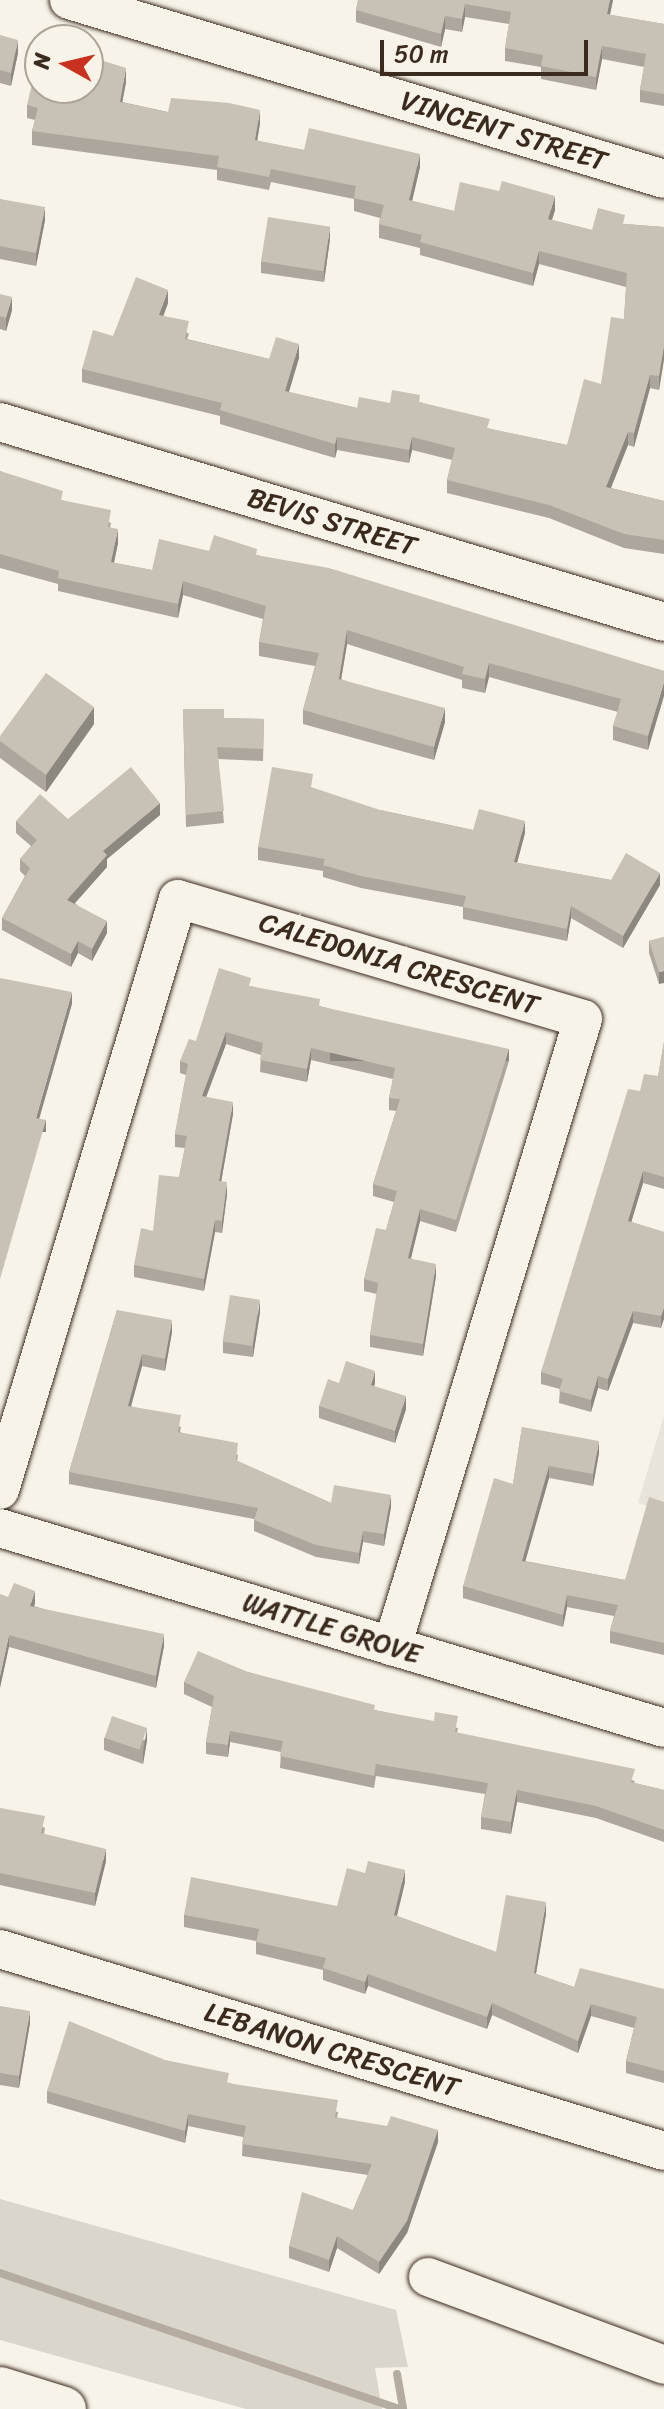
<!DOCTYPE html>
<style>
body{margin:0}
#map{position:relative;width:664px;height:2409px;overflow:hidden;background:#f7f3e8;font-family:Sriracha,sans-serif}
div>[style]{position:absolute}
.built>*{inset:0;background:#e9e4d9}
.green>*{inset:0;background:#dbd6cb}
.stream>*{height:8px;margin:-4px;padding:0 4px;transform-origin:4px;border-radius:4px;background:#b4aca0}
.roads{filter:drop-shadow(0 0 2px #3b2a1e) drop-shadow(0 0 2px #3b2a1e)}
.minor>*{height:38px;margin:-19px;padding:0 19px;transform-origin:19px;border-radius:19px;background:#f7f3e8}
.highway>*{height:44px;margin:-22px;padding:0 22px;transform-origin:22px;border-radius:22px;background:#f7f3e8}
.wall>*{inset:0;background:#aca69d}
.shaded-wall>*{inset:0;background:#8c877f;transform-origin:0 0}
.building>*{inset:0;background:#c8c1b6;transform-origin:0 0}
span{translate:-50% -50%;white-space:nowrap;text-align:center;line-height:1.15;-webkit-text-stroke:8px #f7f3e8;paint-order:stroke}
.street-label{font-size:28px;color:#3b2a1e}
.north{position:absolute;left:24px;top:24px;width:80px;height:80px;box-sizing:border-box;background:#f7f3e8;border:2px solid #aca397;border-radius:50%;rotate:278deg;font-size:22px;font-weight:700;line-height:32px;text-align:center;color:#3b2a1e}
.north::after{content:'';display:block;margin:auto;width:28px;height:36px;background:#c8321e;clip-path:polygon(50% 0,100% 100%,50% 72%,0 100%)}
.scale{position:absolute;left:380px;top:40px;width:208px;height:36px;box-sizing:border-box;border:4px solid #3b2a1e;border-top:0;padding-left:10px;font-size:24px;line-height:28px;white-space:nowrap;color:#3b2a1e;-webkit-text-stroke:6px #f7f3e8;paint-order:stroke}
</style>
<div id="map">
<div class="built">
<div style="clip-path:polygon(664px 1415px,664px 1511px,638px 1503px)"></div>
</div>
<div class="green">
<div style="clip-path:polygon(0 2199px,396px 2310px,408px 2367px,375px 2368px,382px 2409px,246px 2409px,0 2340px)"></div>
</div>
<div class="stream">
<div style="left:0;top:2273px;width:422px;rotate:18.8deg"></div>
<div style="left:397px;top:2374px;width:36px;rotate:80deg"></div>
</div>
<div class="roads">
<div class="minor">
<div style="left:69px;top:0;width:621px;rotate:16.74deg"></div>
<div style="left:0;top:422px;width:693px;rotate:16.76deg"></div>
<div style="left:0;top:1490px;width:617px;rotate:-73.24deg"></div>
<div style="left:178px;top:899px;width:422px;rotate:16.5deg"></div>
<div style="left:583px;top:1019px;width:656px;rotate:106.92deg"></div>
<div style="left:0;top:1528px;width:693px;rotate:16.76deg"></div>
<div style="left:0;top:1949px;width:694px;rotate:16.92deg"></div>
<div style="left:428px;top:2277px;width:252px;rotate:20.4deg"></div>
</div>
<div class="highway">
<div style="left:0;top:2389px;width:67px;rotate:17.4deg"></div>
</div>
</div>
<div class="wall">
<div style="clip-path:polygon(358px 0,613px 0,610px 15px,664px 24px,664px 106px,640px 102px,640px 90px,644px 67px,602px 59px,596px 90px,541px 79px,541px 67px,505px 61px,505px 48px,509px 24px,465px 17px,462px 32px,445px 29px,441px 47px,356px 22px,356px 10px)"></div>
<div style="clip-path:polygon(0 35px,18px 53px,11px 86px,0 83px)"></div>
<div style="clip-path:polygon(126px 82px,122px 102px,168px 112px,260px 123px,257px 141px,304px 150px,420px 167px,412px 201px,454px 211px,555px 210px,552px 220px,592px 230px,625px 224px,664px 227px,664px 359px,659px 390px,650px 388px,634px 447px,628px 445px,611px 488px,664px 501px,664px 554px,624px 548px,549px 518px,447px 493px,447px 480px,452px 460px,412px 450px,409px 463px,337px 450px,335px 458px,220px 424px,220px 416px,82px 382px,82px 369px,113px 336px,168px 303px,163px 316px,189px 334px,187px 339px,269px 359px,299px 358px,289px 392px,357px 408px,390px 403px,420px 402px,490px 429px,567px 445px,601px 384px,624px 319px,626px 287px,539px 264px,533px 286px,420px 255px,420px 248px,379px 238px,379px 224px,380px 218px,354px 211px,354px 199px,271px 182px,269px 190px,217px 180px,217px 170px,32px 145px,32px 131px,35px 120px,27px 118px,27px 105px,40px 88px)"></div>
<div style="clip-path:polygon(0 199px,45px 220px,36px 266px,0 259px)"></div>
<div style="clip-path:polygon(330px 239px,324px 282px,261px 273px,261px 261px)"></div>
<div style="clip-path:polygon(0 294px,12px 310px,6px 331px,0 329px)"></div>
<div style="clip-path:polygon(0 471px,111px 523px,110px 527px,118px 543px,114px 563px,152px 570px,209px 551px,257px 555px,664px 671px,648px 750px,613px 740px,613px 726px,618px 712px,489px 677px,485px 693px,462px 688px,462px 680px,347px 644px,341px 679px,445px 722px,434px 760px,303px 724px,303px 710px,315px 666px,259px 656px,259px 642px,263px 619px,183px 595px,178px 618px,58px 591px,58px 584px,0 568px)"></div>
<div style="clip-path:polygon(183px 709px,224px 718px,264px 719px,263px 761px,218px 759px,224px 823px,186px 827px)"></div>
<div style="clip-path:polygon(94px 724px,46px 792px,0 758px,0 736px)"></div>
<div style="clip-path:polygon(380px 810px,473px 830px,525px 833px,517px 863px,611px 880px,660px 885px,623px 948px,571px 918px,567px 941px,463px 919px,463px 907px,361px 888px,323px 877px,323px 871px,258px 860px,258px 847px)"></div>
<div style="clip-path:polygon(160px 815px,107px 859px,107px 867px,75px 903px,107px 933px,92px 961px,78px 953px,71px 967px,2px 930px,2px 918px,25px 876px,20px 871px,20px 859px,31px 846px,16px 833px,16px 821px)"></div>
<div style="clip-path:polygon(664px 937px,659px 984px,649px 953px,649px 941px)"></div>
<div style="clip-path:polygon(251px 986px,509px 1061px,456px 1232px,420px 1221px,411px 1258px,436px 1276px,423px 1356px,370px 1347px,370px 1335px,377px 1294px,364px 1291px,364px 1279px,386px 1230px,394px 1202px,373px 1196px,373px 1184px,396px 1111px,389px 1110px,389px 1098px,393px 1079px,311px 1060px,307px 1082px,260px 1072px,261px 1055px,226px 1044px,206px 1097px,233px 1114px,221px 1182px,227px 1194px,222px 1233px,215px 1232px,204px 1291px,134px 1277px,134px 1265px,153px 1231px,179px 1177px,185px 1148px,175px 1147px,175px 1134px,186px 1075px,180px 1073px,180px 1061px,196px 1041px)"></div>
<div style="clip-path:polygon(664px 1042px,664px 1189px,643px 1183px,631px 1222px,664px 1232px,661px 1328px,633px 1323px,608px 1391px,598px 1388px,591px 1412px,559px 1403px,560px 1389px,541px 1384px,541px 1372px,640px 1091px,658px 1076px)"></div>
<div style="clip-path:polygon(117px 1310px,172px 1332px,165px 1371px,142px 1366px,131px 1406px,181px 1427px,180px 1432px,238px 1455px,237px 1461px,331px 1503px,391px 1507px,384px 1546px,363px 1542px,359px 1564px,316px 1557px,254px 1531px,254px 1519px,69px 1484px,69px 1472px)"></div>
<div style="clip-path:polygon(260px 1312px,253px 1357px,223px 1353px,223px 1341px)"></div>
<div style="clip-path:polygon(339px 1383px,375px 1383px,374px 1386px,406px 1409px,395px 1443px,319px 1418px,319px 1406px)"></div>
<div style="clip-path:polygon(522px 1427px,599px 1453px,593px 1486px,549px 1478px,525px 1561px,625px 1580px,664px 1502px,664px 1655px,610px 1643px,610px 1631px,614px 1616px,567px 1607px,563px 1627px,463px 1598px,463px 1586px,513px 1484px)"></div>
<div style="clip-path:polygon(8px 1597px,35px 1603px,34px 1606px,164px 1646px,156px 1688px,9px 1647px)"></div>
<div style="clip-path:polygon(248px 1672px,375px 1710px,458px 1728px,457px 1733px,635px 1781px,634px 1783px,664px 1790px,664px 1842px,596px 1818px,517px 1802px,511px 1834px,481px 1829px,481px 1817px,485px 1794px,376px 1776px,374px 1788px,280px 1768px,281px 1752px,230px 1742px,228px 1757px,206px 1754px,206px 1742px,212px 1707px,184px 1694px,184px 1682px)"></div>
<div style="clip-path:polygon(104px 1738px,147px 1740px,143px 1764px,104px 1750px)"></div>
<div style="clip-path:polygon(0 1808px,45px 1828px,44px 1834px,106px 1861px,95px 1906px,0 1885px)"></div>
<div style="clip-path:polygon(405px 1882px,397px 1916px,496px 1952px,546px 1914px,536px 1974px,574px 1987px,664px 1989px,664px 2083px,626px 2073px,626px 2061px,634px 2028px,591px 2016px,578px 2053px,492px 2015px,487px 2029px,368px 1986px,365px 1994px,323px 1980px,323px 1970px,256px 1954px,256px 1941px,184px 1927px,184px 1915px,337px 1906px)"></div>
<div style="clip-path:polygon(0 2006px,30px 2023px,19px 2088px,0 2085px)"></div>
<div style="clip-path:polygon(165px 2060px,229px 2083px,338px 2112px,337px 2118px,438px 2142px,407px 2233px,379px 2274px,337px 2248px,329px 2272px,289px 2258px,289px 2246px,353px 2210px,368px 2175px,242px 2156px,243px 2137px,188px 2126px,185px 2143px,47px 2103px,47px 2091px)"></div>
</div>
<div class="shaded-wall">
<div style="clip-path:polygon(610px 0,613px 0,607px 27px,607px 14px)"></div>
<div style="clip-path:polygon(465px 4px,465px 17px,462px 32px,462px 19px)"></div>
<div style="clip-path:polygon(445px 16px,445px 29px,441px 47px,441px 34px)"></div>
<div style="clip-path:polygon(18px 40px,18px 53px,11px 86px,11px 73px)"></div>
<div style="clip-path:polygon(602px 46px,602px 59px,596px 90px,596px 77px)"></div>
<div style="clip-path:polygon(126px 68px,126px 82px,120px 115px,120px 102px)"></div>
<div style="clip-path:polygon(260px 110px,260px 123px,255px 154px,255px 140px)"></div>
<div style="clip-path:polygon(420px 154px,420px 167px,409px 214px,409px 200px)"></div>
<div style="clip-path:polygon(555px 196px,555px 210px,548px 232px,548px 219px)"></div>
<div style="clip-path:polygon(45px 207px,45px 220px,36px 266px,36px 253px)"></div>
<div style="clip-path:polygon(330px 227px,330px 239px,324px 282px,324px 270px)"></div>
<div style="clip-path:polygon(539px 251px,539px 264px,533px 286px,533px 273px)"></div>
<div style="clip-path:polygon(168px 290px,168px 303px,159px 328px,159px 315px)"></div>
<div style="clip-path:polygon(12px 297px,12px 310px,6px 331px,6px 318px)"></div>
<div style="clip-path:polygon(299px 344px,299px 358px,285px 404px,285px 391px)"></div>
<div style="clip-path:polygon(664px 346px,664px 359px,659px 390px,659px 376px)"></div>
<div style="clip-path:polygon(650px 375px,650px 388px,634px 447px,634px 433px)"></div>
<div style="clip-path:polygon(628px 432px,628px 445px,606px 500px,606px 487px)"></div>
<div style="clip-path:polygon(337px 437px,337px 450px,335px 458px,335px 444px)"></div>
<div style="clip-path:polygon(412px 437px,412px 450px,409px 463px,409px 450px)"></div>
<div style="clip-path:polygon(118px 529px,118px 543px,111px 576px,111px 562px)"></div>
<div style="clip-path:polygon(183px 581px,183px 595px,178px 618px,178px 604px)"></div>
<div style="clip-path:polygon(347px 630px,347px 644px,339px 692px,339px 679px)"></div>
<div style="clip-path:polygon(489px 663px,489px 677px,485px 693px,485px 679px)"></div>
<div style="clip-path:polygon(664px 682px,664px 696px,648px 750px,648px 736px)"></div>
<div style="clip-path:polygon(94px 707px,94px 724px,46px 792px,46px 775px)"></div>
<div style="clip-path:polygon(445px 708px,445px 722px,434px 760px,434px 747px)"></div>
<div style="clip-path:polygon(160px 803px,160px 815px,107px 859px,107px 867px,67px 912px,67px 900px,103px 851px)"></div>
<div style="clip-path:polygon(525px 821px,525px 833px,514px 874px,514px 862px)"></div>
<div style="clip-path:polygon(660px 873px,660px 885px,623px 948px,623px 936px)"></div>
<div style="clip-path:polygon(571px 906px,571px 918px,567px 941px,567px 929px)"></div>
<div style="clip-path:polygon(107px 921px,107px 933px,92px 961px,92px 949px)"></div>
<div style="clip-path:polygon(78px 941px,78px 953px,71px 967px,71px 954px)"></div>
<div style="clip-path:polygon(664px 971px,664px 983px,659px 984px,659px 972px)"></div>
<div style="clip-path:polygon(72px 992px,72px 1004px,36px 1130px,36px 1118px)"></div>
<div style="clip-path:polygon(226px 1032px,226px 1044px,202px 1108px,202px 1096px)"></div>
<div style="clip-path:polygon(311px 1048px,311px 1060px,307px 1082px,307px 1069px)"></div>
<div style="left:509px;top:1049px;width:12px;height:179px;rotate:90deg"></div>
<div style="clip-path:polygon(233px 1102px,233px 1114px,219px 1194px,219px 1181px)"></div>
<div style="left:46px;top:1120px;width:12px;height:166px;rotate:90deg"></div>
<div style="clip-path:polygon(643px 1171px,643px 1183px,628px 1233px,628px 1221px)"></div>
<div style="clip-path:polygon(227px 1182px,227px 1194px,222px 1233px,222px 1221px)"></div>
<div style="clip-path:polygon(420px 1209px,420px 1221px,408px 1270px,408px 1258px)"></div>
<div style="clip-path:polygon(215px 1220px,215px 1232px,204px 1291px,204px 1279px)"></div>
<div style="clip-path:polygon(436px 1264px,436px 1276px,423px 1356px,423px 1344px)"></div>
<div style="clip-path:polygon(260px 1300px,260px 1312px,253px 1357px,253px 1345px)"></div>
<div style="clip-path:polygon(664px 1307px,664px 1319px,661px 1328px,661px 1316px)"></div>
<div style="clip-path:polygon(633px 1311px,633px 1323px,608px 1391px,608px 1379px)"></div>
<div style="clip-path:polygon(172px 1320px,172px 1332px,165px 1371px,165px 1359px)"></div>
<div style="clip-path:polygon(142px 1354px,142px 1366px,128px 1417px,128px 1406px)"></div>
<div style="clip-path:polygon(375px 1371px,375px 1383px,371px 1397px,371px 1385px)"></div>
<div style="clip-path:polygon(598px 1376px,598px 1388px,591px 1412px,591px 1400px)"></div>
<div style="clip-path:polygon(406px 1396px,406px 1409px,395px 1443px,395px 1431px)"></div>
<div style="clip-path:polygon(599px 1441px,599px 1453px,593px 1486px,593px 1474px)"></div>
<div style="clip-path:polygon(549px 1466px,549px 1478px,522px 1573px,522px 1561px)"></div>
<div style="clip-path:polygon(391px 1495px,391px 1507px,384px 1546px,384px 1534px)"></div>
<div style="clip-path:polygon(363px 1531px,363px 1542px,359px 1564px,359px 1553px)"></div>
<div style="clip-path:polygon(35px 1591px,35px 1603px,30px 1618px,30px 1606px)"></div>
<div style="clip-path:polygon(567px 1595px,567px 1607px,563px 1627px,563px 1615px)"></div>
<div style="clip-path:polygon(164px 1634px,164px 1646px,156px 1688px,156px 1676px)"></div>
<div style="clip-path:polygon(9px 1635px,9px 1647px,0 1688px,0 1676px)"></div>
<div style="clip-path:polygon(147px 1728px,147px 1740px,143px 1764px,143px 1752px)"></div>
<div style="clip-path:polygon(230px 1731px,230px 1742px,228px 1757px,228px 1745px)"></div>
<div style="clip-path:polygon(517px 1790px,517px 1802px,511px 1834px,511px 1822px)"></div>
<div style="clip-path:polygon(106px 1849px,106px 1861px,95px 1906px,95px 1893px)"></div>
<div style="clip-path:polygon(405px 1870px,405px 1882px,394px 1927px,394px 1915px)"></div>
<div style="clip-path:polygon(546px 1902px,546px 1914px,534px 1985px,534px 1973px)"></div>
<div style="clip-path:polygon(368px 1974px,368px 1986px,365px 1994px,365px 1982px)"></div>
<div style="clip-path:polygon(492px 2003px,492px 2015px,487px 2029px,487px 2017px)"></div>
<div style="clip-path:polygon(591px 2004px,591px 2016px,578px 2053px,578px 2041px)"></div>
<div style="clip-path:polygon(30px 2011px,30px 2023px,19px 2088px,19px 2076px)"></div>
<div style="clip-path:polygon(188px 2114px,188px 2126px,185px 2143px,185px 2131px)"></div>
<div style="clip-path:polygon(438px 2130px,438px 2142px,407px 2233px,379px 2274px,379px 2262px)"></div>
<div style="clip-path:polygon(337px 2236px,337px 2248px,329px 2272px,329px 2260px)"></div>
</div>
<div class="building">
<div style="clip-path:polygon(358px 0,610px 0,607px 14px,664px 24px,664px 94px,640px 90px,646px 54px,602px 46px,596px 77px,541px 66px,543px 55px,505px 48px,511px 12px,465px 4px,462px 19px,445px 16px,441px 34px,356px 10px)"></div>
<div style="clip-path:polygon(0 35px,18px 40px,11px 73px,0 70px)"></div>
<div style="clip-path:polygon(88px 56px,126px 68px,120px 102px,168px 112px,171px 98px,229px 103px,260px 110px,255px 140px,304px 150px,309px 128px,420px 154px,409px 200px,454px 211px,460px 182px,499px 191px,502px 181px,555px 196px,548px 219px,592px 230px,598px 208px,625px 215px,623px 224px,664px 227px,664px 346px,659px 376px,650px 375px,634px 433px,628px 432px,606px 487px,664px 501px,664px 540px,624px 534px,549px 505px,447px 480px,455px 448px,412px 437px,409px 450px,337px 437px,335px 444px,220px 410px,222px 403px,82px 369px,93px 330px,113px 336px,136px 277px,168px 290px,159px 315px,189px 321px,185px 339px,269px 359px,276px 337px,299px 344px,285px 391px,357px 408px,359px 397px,390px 403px,392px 390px,420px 395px,419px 402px,490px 419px,487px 428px,567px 445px,584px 379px,601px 384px,611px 317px,624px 319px,627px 273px,539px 251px,533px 273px,420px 242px,422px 235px,379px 224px,384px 205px,354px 198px,356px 186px,271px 169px,269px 177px,217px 167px,219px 156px,32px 131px,38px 108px,27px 105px,35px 71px,40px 72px,40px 88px,88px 88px)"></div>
<div style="clip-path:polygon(0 199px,45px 207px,36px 253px,0 246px)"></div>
<div style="left:268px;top:217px;width:63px;height:45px;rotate:9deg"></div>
<div style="clip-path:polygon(0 294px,12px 297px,6px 318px,0 316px)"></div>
<div style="clip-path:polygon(0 471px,63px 491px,61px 500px,111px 510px,108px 527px,118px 529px,111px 562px,152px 570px,159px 539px,209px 551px,214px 535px,257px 549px,256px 555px,329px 568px,664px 671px,664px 682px,648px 736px,613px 726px,621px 699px,489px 663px,485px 679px,462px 674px,464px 667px,347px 630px,339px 679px,445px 708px,434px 747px,303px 710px,319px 653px,259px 642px,266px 606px,183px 581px,178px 604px,58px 578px,59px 571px,0 554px)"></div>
<div style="clip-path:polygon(46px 673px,94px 707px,46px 775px,0 741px,0 736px)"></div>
<div style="clip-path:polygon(183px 709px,224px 709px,224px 718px,264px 719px,263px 749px,217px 747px,224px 811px,186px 815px)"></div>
<div style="clip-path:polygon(131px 767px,160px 803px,103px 851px,107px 855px,67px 900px,107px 921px,92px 949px,78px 941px,71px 954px,2px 918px,30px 868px,20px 859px,37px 840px,16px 821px,40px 794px,68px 819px)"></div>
<div style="clip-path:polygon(272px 767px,313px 774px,311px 787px,380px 810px,473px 830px,479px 809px,525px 821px,514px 862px,611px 880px,626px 853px,660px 873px,623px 936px,571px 906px,567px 929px,463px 907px,466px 896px,361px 876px,323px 865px,325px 859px,258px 847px)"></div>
<div style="clip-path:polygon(664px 937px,664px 971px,659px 972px,649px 941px)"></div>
<div style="clip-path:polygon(219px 968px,251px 978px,249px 986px,320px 999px,319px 1006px,509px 1049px,456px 1220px,420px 1209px,408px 1258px,436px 1264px,423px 1344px,370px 1335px,378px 1283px,364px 1279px,376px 1228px,386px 1230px,397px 1191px,373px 1184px,400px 1099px,389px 1098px,395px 1068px,311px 1048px,307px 1069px,260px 1060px,263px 1043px,226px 1032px,202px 1096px,233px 1102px,219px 1181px,227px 1182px,222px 1221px,215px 1220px,204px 1279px,134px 1265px,141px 1228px,153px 1231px,159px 1175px,179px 1177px,187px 1136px,175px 1134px,188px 1064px,180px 1061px,189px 1039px,196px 1041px)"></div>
<div style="clip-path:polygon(0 978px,72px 992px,36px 1118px,46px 1120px,0 1279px)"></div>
<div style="clip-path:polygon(664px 1042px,664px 1177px,643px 1171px,628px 1221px,664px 1232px,664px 1307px,661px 1316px,633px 1311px,608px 1379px,598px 1376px,591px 1400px,559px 1391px,563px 1379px,541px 1372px,628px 1089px,640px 1091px,644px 1074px,658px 1076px)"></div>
<div style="left:230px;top:1295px;width:30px;height:47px;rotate:9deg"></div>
<div style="clip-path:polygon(117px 1310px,172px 1320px,165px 1359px,142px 1354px,128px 1406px,181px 1415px,178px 1432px,238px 1443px,236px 1460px,331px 1503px,334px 1485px,391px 1495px,384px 1534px,363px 1531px,359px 1553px,316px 1545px,254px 1520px,258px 1508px,69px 1472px)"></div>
<div style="clip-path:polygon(346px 1361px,375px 1371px,371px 1385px,406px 1396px,395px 1431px,319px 1406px,328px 1379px,339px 1383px)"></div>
<div style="clip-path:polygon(522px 1427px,599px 1441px,593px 1474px,549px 1466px,522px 1561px,625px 1580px,649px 1497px,664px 1502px,664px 1643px,610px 1631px,618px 1605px,567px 1595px,563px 1615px,463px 1586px,494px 1478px,513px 1484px)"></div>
<div style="clip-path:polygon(14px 1583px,35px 1591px,30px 1606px,164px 1634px,156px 1676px,9px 1635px,0 1676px,0 1594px,8px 1597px)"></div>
<div style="clip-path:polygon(198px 1651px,248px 1672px,375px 1705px,374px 1710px,434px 1721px,435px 1712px,458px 1716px,455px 1732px,635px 1769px,631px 1782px,664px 1790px,664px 1830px,596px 1806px,517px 1790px,511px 1822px,481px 1817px,488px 1783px,376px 1764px,374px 1776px,280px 1756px,283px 1741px,230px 1731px,228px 1745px,206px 1742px,214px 1696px,184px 1682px)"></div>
<div style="left:112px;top:1716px;width:37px;height:23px;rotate:19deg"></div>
<div style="clip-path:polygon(0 1808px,45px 1816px,41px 1833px,106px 1849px,95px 1893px,0 1873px)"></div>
<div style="clip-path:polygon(368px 1861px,405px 1870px,394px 1915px,496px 1952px,506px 1895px,546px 1902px,534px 1973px,574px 1987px,580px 1968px,664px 1989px,664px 2071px,626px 2061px,637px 2017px,591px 2004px,578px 2041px,492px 2003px,487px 2017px,368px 1974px,365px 1982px,323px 1968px,326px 1958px,256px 1942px,259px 1929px,184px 1915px,191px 1877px,337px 1906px,347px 1868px,365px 1873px)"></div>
<div style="clip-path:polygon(0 2006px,30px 2011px,19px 2076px,0 2073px)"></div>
<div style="clip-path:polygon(69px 2021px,165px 2060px,229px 2073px,227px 2083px,338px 2100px,335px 2117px,387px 2126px,391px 2116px,438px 2130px,407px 2221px,379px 2262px,337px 2236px,329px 2260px,289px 2246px,302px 2192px,353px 2210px,372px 2164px,242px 2144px,246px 2126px,188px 2114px,185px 2131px,47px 2091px)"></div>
</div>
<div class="street-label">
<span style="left:504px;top:131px;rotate:17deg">VINCENT STREET</span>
<span style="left:332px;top:522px;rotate:17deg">BEVIS STREET</span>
<span style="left:399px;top:964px;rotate:17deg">CALEDONIA CRESCENT</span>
<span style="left:332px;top:1628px;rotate:17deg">WATTLE GROVE</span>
<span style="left:332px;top:2050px;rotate:17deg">LEBANON CRESCENT</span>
</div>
<div class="north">N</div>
<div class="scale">50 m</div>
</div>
